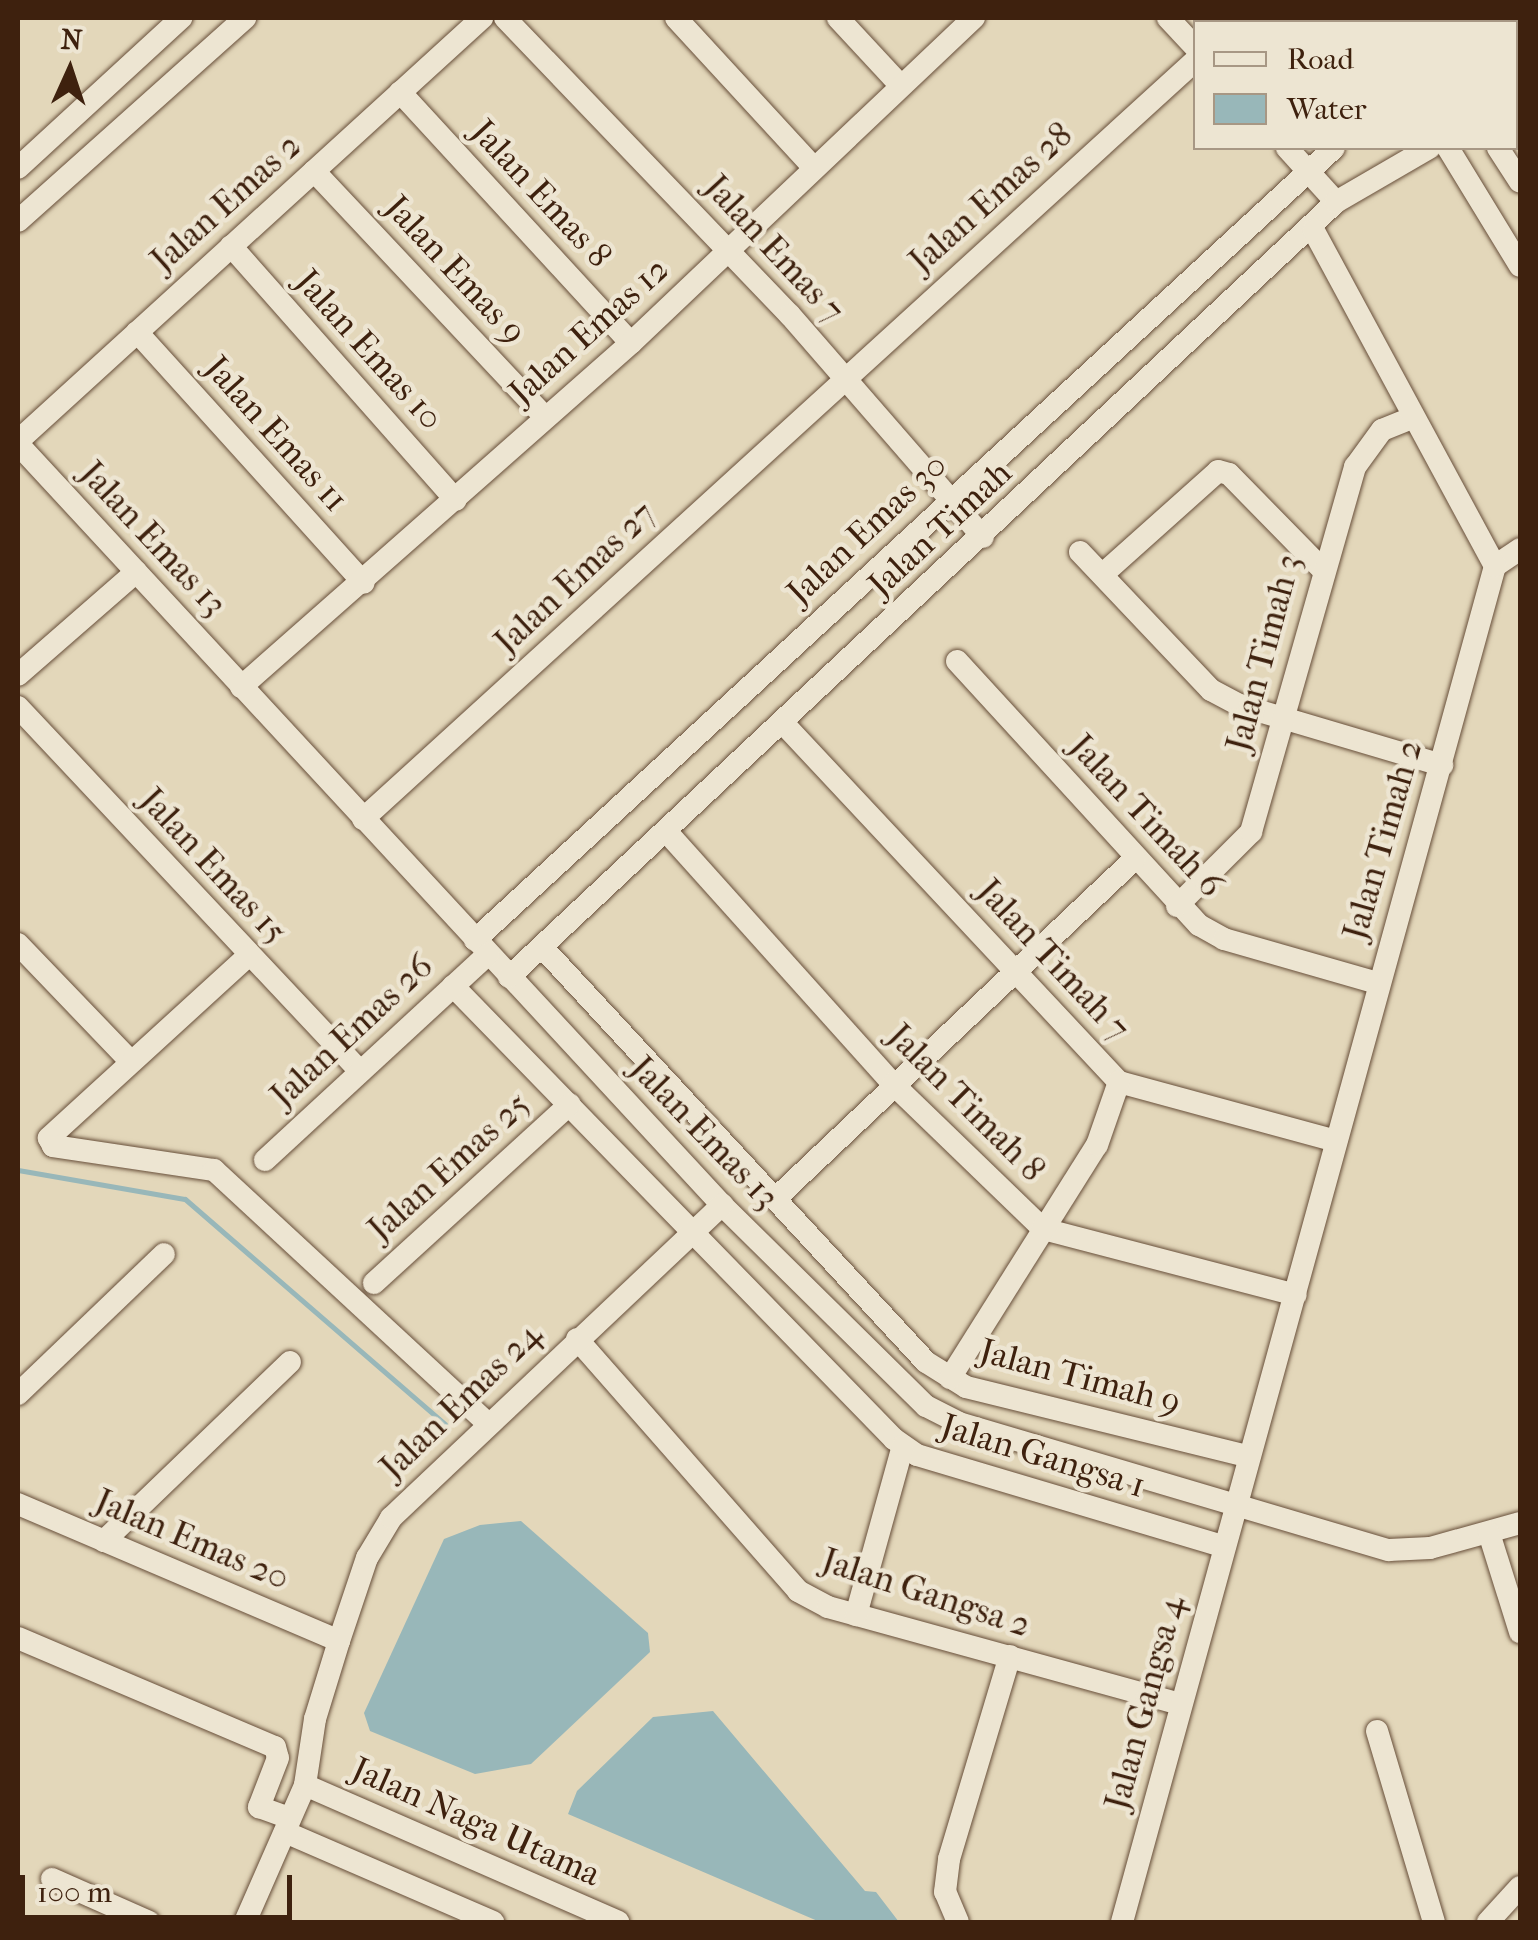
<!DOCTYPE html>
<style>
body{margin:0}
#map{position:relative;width:1538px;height:1940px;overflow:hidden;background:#e3d7ba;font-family:"IM FELL French Canon",serif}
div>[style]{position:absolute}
.water>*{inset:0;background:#98b7b9}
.stream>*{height:5px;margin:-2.5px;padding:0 2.5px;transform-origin:2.5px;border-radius:2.5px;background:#98b7b9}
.roads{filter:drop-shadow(0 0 2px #674e39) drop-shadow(0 0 2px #674e39)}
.minor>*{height:22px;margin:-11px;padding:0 11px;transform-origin:11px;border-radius:11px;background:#ede5d2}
span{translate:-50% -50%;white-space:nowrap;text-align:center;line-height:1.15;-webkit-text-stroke:9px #ede5d2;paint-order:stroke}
.street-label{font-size:35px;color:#3e210e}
.frame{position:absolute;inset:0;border:20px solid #3e210e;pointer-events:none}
.legend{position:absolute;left:1193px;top:20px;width:325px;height:130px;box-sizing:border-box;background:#ede5d2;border:2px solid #a79784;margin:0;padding:12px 18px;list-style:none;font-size:30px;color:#3e210e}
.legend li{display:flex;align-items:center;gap:20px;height:50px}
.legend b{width:50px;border:2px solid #a79784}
.north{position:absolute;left:20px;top:20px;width:100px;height:100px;-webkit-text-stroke:8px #ede5d2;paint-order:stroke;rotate:3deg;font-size:28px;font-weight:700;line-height:40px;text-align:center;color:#3e210e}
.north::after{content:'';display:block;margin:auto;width:35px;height:45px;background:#3e210e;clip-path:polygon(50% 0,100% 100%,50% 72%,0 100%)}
.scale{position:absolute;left:20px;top:1875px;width:272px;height:45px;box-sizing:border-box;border:5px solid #3e210e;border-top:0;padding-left:12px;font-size:30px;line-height:35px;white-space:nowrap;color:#3e210e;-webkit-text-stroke:8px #ede5d2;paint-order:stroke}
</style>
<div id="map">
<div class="water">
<div style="clip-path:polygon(521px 1521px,648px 1633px,650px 1652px,531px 1764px,475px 1774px,370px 1731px,364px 1713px,444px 1539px,480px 1525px)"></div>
<div style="clip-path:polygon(713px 1711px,865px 1891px,876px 1892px,899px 1922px,820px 1922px,568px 1814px,577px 1791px,653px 1717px)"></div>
</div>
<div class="stream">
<div style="left:18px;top:1170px;width:169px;rotate:9.9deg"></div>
<div style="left:185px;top:1199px;width:344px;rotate:40.9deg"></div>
</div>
<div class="roads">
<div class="minor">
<div style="left:505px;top:18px;width:412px;rotate:46.2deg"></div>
<div style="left:790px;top:315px;width:294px;rotate:49deg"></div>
<div style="left:676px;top:18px;width:204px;rotate:47.4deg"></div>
<div style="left:838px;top:18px;width:91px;rotate:47.2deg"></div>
<div style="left:1168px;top:18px;width:41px;rotate:47deg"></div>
<div style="left:1377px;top:18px;width:4px;rotate:63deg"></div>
<div style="left:1422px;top:18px;width:5px;rotate:53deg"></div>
<div style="left:400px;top:92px;width:341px;rotate:47.4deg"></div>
<div style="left:1287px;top:148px;width:73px;rotate:47.8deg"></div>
<div style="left:1448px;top:148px;width:138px;rotate:58.6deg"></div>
<div style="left:1498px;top:148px;width:40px;rotate:57.1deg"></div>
<div style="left:18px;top:168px;width:222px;rotate:-42.6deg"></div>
<div style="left:314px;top:171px;width:337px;rotate:46.8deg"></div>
<div style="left:18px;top:221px;width:305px;rotate:-41.8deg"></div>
<div style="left:231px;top:246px;width:339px;rotate:48.5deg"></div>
<div style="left:137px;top:332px;width:338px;rotate:47.9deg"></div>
<div style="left:18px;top:441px;width:628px;rotate:-42.35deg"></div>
<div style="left:18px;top:444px;width:1037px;rotate:47.23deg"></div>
<div style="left:722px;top:1205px;width:286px;rotate:44.6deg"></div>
<div style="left:926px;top:1406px;width:37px;rotate:27deg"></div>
<div style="left:959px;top:1423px;width:448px;rotate:16.5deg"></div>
<div style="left:1389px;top:1550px;width:41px;rotate:-2.8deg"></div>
<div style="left:1430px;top:1548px;width:93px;rotate:-15.5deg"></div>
<div style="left:1080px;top:552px;width:190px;rotate:46.5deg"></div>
<div style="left:1211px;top:690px;width:32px;rotate:28deg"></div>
<div style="left:1239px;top:705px;width:212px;rotate:16.5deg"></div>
<div style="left:1495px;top:566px;width:30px;rotate:-34deg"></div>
<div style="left:1103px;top:574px;width:154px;rotate:-41.8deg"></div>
<div style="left:1218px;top:471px;width:11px;rotate:15deg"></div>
<div style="left:1229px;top:474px;width:133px;rotate:45.6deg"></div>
<div style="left:957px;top:661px;width:358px;rotate:47.5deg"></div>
<div style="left:1199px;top:925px;width:29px;rotate:29deg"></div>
<div style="left:1224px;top:939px;width:159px;rotate:16deg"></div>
<div style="left:18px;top:675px;width:157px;rotate:-41.1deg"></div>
<div style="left:241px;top:687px;width:520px;rotate:-41.41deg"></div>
<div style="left:631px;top:343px;width:473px;rotate:-43.5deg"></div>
<div style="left:18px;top:707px;width:498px;rotate:46.8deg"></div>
<div style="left:782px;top:722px;width:493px;rotate:46.9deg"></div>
<div style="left:1119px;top:1082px;width:225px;rotate:15.2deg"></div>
<div style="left:363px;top:819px;width:1127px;rotate:-42.34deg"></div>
<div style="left:666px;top:831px;width:340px;rotate:48.1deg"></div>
<div style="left:893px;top:1084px;width:209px;rotate:44deg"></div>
<div style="left:1043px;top:1229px;width:261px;rotate:14.6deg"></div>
<div style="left:1177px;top:906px;width:105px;rotate:-45deg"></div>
<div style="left:1251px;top:832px;width:380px;rotate:-74.1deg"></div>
<div style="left:1355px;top:467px;width:46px;rotate:-53.9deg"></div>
<div style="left:1382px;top:430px;width:32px;rotate:-22deg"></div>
<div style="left:475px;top:940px;width:1168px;rotate:-42.68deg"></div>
<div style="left:18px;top:944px;width:163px;rotate:46.2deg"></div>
<div style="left:542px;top:947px;width:565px;rotate:47.22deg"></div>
<div style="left:926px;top:1362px;width:47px;rotate:32deg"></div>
<div style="left:966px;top:1387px;width:288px;rotate:13.8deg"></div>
<div style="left:248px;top:956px;width:270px;rotate:137.6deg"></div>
<div style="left:49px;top:1138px;width:9px;rotate:63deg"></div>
<div style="left:53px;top:1146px;width:163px;rotate:8.5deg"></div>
<div style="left:214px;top:1170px;width:371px;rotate:42.8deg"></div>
<div style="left:509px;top:977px;width:1133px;rotate:-43.14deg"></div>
<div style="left:1336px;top:202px;width:108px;rotate:-30.1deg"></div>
<div style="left:453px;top:986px;width:632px;rotate:45.77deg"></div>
<div style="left:894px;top:1439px;width:28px;rotate:35deg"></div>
<div style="left:917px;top:1455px;width:318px;rotate:16.6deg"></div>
<div style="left:265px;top:1160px;width:304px;rotate:-42.7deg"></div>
<div style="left:775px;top:1199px;width:495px;rotate:-43.4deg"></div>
<div style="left:374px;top:1283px;width:265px;rotate:-42.4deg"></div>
<div style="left:577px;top:1339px;width:335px;rotate:48.7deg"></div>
<div style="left:798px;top:1591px;width:34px;rotate:28deg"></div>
<div style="left:828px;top:1607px;width:366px;rotate:15.4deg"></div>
<div style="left:950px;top:1378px;width:275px;rotate:-57.8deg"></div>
<div style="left:1097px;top:1145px;width:67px;rotate:-70.8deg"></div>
<div style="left:18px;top:1394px;width:202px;rotate:-43.8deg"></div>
<div style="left:18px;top:1504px;width:349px;rotate:23.1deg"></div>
<div style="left:1489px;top:1533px;width:104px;rotate:72.6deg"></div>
<div style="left:104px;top:1541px;width:258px;rotate:-43.9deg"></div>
<div style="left:856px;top:1615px;width:175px;rotate:-74.5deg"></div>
<div style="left:18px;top:1638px;width:279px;rotate:23deg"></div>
<div style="left:275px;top:1747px;width:11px;rotate:75deg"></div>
<div style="left:278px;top:1758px;width:53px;rotate:111.2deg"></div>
<div style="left:259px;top:1807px;width:33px;rotate:20deg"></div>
<div style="left:1377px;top:1731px;width:199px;rotate:73.4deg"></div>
<div style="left:305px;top:1785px;width:342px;rotate:23.6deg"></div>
<div style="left:285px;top:1832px;width:227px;rotate:23.4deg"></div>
<div style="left:52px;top:1879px;width:106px;rotate:23.9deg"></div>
<div style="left:245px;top:1922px;width:150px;rotate:-66.3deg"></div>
<div style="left:305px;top:1785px;width:67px;rotate:-81.4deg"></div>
<div style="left:315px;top:1719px;width:82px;rotate:-72.9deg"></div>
<div style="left:339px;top:1641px;width:88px;rotate:-71.4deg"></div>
<div style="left:367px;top:1558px;width:47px;rotate:-59deg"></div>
<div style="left:391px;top:1518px;width:456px;rotate:-43.4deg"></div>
<div style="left:958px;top:1922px;width:33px;rotate:-113deg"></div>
<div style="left:945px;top:1892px;width:33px;rotate:-83deg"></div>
<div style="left:949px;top:1859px;width:212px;rotate:-73.3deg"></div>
<div style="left:1122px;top:1922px;width:1406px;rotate:-74.62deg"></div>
<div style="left:1495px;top:566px;width:382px;rotate:-118.4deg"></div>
<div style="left:1488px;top:1922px;width:47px;rotate:-47.6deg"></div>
</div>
</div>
<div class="street-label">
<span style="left:541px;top:194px;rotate:47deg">Jalan Emas 8</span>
<span style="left:991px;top:198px;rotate:-42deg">Jalan Emas 28</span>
<span style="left:226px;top:203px;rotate:-42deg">Jalan Emas 2</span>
<span style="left:774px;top:249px;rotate:47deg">Jalan Emas 7</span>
<span style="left:455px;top:270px;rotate:47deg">Jalan Emas 9</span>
<span style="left:589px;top:331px;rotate:-42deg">Jalan Emas 12</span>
<span style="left:369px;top:350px;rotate:48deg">Jalan Emas 10</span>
<span style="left:276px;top:434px;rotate:48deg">Jalan Emas 11</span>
<span style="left:867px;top:529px;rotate:-43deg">Jalan Emas 30</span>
<span style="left:940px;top:529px;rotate:-43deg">Jalan Timah</span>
<span style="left:153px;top:539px;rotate:47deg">Jalan Emas 13</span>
<span style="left:575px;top:578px;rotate:-43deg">Jalan Emas 27</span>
<span style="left:1264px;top:653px;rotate:-75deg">Jalan Timah 3</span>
<span style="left:1146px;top:816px;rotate:47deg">Jalan Timah 6</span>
<span style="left:1383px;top:840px;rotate:-74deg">Jalan Timah 2</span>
<span style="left:213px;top:866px;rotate:47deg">Jalan Emas 15</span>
<span style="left:1053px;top:960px;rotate:47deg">Jalan Timah 7</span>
<span style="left:352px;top:1031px;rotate:-43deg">Jalan Emas 26</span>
<span style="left:966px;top:1103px;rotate:45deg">Jalan Timah 8</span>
<span style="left:704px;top:1133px;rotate:46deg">Jalan Emas 13</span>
<span style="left:449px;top:1167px;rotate:-42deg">Jalan Emas 25</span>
<span style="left:1080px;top:1377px;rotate:15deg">Jalan Timah 9</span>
<span style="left:461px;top:1401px;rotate:-44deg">Jalan Emas 24</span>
<span style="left:1043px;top:1456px;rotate:17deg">Jalan Gangsa 1</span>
<span style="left:192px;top:1540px;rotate:23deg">Jalan Emas 20</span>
<span style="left:926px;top:1593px;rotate:18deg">Jalan Gangsa 2</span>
<span style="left:1145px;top:1703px;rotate:-75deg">Jalan Gangsa 4</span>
<span style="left:476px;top:1822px;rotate:24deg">Jalan Naga Utama</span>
</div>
<div class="frame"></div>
<ul class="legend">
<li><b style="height:12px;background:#ede5d2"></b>Road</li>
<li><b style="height:28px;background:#98b7b9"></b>Water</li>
</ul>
<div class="north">N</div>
<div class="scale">100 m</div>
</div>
